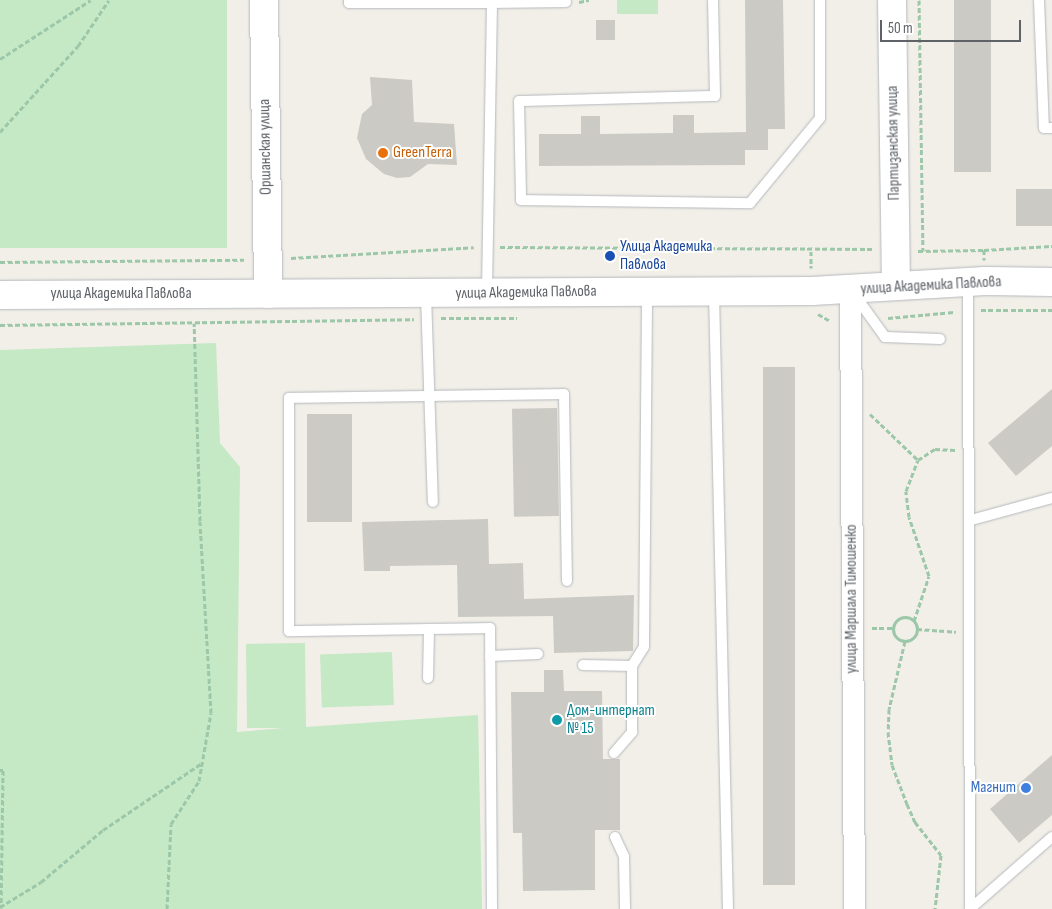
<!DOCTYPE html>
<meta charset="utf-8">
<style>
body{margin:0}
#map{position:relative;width:1052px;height:909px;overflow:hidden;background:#f1efe8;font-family:"Sofia Sans Condensed",sans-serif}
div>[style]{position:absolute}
.green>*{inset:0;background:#c5e8c5;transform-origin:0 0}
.building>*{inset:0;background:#cccac5;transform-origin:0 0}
.path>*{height:3px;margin-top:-1.5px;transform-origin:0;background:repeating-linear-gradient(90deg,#9cc7a9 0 5px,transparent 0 7.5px)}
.path>.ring{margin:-1.5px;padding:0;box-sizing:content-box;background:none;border:3px solid #9cc7a9;border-radius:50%}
.roads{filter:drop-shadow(0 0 1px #b5b8bc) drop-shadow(0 0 1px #b5b8bc)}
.lane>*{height:10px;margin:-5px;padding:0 5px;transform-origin:5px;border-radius:5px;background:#fff}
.street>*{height:21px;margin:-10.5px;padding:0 10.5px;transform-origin:10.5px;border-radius:10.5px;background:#fff}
.secondary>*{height:28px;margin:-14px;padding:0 14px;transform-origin:14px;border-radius:14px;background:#fff}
.dots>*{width:14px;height:14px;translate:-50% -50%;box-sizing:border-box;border:2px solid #fff;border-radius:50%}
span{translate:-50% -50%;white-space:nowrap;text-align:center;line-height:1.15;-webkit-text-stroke:4px #fff;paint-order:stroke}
.street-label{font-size:16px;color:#5f6368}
.food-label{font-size:16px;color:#c56008}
.left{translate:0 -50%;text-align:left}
.transit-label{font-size:16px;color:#164399}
.culture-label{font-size:16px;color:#0d838f}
.shop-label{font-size:16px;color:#366cbe}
.right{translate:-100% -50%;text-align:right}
.scale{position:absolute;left:880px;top:20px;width:141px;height:22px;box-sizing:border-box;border:2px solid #5f6368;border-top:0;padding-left:6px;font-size:15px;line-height:18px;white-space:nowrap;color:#5f6368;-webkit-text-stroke:4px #fff;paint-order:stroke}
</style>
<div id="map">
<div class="green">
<div style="left:0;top:0;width:227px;height:248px"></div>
<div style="left:617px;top:0;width:41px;height:14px"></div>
<div style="clip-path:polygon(216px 343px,220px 443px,240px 467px,237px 732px,284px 728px,247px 728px,246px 644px,305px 643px,306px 727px,478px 715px,482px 909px,0 909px,0 350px)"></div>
<div style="left:392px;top:652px;width:53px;height:72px;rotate:88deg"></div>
</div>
<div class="building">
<div style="clip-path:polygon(745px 0,783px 0,785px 129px,768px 129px,768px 150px,745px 150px,745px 165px,539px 166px,539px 134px,581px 134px,581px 116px,600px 116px,600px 134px,673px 133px,673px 115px,694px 115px,694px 133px,746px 132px)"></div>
<div style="left:954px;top:0;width:37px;height:172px"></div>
<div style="left:596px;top:20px;width:19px;height:20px"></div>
<div style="clip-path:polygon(370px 77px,412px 80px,414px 122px,454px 124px,457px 165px,428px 164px,410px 177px,397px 178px,384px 174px,366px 159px,357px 138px,362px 114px,372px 105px)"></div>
<div style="left:1052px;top:189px;width:37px;height:36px;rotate:90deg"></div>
<div style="left:763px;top:367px;width:32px;height:518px"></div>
<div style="clip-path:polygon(1052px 389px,1052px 446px,1016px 476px,988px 443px)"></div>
<div style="left:557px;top:408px;width:108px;height:45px;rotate:89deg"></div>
<div style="left:307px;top:414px;width:45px;height:108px"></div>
<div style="clip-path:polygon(488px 519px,489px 564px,523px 563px,524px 599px,634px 595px,633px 651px,554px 653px,553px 616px,458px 617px,457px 565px,390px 566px,390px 571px,364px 571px,362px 522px)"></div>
<div style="clip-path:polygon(544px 670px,563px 670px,564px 691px,602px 691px,603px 759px,620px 759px,620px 830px,595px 830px,595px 890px,523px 891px,522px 833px,513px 833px,511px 692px,544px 692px)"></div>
<div style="clip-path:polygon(1052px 755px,1052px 815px,1019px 843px,990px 809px)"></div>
</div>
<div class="path">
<div style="left:919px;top:0;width:251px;rotate:89.1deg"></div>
<div style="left:579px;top:2px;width:10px;rotate:-11deg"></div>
<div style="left:0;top:59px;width:108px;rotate:-33deg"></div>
<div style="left:0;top:132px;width:116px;rotate:-47.8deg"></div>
<div style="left:78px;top:46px;width:55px;rotate:-56deg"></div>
<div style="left:500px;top:247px;width:374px;rotate:0.3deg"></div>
<div style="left:984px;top:250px;width:68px;rotate:-3.4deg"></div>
<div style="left:811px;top:251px;width:17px;rotate:90deg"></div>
<div style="left:918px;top:251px;width:66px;rotate:-0.9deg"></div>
<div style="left:984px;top:250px;width:10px;rotate:90deg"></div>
<div style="left:291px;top:258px;width:183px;rotate:-3.4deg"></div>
<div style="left:0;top:262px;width:244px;rotate:-0.5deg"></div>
<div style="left:981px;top:310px;width:71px"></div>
<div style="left:818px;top:314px;width:14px;rotate:30deg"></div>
<div style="left:441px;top:318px;width:76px"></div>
<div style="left:888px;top:318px;width:66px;rotate:-5.2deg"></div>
<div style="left:0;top:325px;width:414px;rotate:-0.8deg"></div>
<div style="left:870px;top:414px;width:66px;rotate:43.8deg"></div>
<div style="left:918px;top:460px;width:20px;rotate:-33deg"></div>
<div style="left:935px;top:449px;width:20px;rotate:3deg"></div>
<div class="ring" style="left:893px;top:617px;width:21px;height:21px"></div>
<div style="left:914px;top:621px;width:47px;rotate:-71.6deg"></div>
<div style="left:929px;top:576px;width:62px;rotate:-108.7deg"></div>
<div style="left:909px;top:517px;width:26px;rotate:-97deg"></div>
<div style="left:906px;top:491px;width:33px;rotate:-69deg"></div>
<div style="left:872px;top:628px;width:22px"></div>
<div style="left:917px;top:629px;width:39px;rotate:4deg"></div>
<div style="left:905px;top:641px;width:70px;rotate:103.2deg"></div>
<div style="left:889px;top:709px;width:23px;rotate:92deg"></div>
<div style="left:888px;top:732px;width:33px;rotate:83deg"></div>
<div style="left:892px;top:765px;width:42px;rotate:69deg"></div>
<div style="left:907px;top:804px;width:20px;rotate:66deg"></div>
<div style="left:915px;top:822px;width:42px;rotate:51.8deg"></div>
<div style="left:941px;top:855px;width:54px;rotate:96.3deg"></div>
<div style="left:0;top:770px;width:3px"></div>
<div style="left:3px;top:770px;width:138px;rotate:90.8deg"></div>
<div style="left:0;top:907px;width:48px;rotate:-31.4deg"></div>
<div style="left:41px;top:882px;width:81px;rotate:-40deg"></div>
<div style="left:103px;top:830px;width:120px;rotate:-34.1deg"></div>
<div style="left:167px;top:909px;width:85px;rotate:-87.3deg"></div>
<div style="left:171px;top:824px;width:51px;rotate:-56.9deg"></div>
<div style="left:199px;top:781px;width:69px;rotate:-80deg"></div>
<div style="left:211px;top:713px;width:192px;rotate:-93.3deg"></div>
<div style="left:200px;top:521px;width:198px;rotate:-91.7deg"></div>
</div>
<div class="roads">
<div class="lane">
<div style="left:349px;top:0;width:3px;rotate:90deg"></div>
<div style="left:349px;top:3px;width:143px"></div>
<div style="left:492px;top:3px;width:290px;rotate:91deg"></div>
<div style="left:713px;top:0;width:96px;rotate:88.8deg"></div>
<div style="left:715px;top:96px;width:196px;rotate:178.5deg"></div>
<div style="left:519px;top:101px;width:99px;rotate:88.8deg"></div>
<div style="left:521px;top:200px;width:229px;rotate:0.8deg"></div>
<div style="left:750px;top:203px;width:110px;rotate:-50.5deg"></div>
<div style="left:820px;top:118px;width:118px;rotate:-90deg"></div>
<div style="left:1039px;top:0;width:128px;rotate:87.8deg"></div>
<div style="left:1044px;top:128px;width:8px"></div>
<div style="left:492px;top:3px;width:74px;rotate:-0.8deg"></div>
<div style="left:968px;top:283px;width:626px;rotate:89.82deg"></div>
<div style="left:714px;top:293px;width:616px;rotate:88.7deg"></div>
<div style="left:854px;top:294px;width:53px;rotate:54.2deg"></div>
<div style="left:885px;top:337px;width:55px;rotate:2.1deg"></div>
<div style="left:426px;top:295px;width:207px;rotate:88.1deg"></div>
<div style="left:971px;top:520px;width:84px;rotate:-15.2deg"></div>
<div style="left:490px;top:656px;width:48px;rotate:-2.4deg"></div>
<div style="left:583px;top:665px;width:49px;rotate:1.2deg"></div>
<div style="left:428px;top:678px;width:49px;rotate:-88.8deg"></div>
<div style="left:614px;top:753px;width:28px;rotate:-49deg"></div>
<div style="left:632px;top:732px;width:66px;rotate:-90deg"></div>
<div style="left:632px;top:666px;width:22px;rotate:-58deg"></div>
<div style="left:644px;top:647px;width:353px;rotate:-89.5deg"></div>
<div style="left:615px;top:837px;width:21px;rotate:65deg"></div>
<div style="left:624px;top:856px;width:53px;rotate:88.9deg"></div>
<div style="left:492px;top:909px;width:281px;rotate:-90.4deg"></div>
<div style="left:490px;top:628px;width:201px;rotate:179.1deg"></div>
<div style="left:289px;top:631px;width:233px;rotate:-90deg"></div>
<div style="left:289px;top:398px;width:275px;rotate:-0.8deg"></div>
<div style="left:564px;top:394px;width:187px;rotate:89.1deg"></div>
<div style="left:970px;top:909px;width:109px;rotate:-41.3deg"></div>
</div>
<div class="street">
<div style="left:850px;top:290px;width:619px;rotate:89.63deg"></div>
</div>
<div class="secondary">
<div style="left:264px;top:0;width:294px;rotate:89.2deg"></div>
<div style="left:892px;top:0;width:286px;rotate:89.2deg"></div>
<div style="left:0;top:295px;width:812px;rotate:-0.28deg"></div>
<div style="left:812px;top:291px;width:173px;rotate:-3.3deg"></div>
<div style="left:985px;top:281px;width:67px;rotate:0.9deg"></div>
</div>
</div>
<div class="dots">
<div style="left:383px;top:153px;background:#e8710a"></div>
<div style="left:610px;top:256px;background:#1a4fb4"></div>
<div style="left:557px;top:720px;background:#0f9aa8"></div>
<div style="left:1026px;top:788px;background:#3f7fe0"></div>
</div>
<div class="street-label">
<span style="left:894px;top:143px;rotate:-91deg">Партизанская улица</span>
<span style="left:266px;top:147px;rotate:-91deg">Оршанская улица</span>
<span style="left:931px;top:286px;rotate:-3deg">улица Академика Павлова</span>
<span style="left:526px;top:293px;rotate:-1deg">улица Академика Павлова</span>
<span style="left:121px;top:294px">улица Академика Павлова</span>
<span style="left:852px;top:599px;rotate:-90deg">улица Маршала Тимошенко</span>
</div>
<div class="food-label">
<span class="left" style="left:393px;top:153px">GreenTerra</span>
</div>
<div class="transit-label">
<span class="left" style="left:620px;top:256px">Улица Академика<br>Павлова</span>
</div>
<div class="culture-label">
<span class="left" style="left:567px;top:720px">Дом-интернат<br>№ 15</span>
</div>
<div class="shop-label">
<span class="right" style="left:1016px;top:788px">Магнит</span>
</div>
<div class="scale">50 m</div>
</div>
